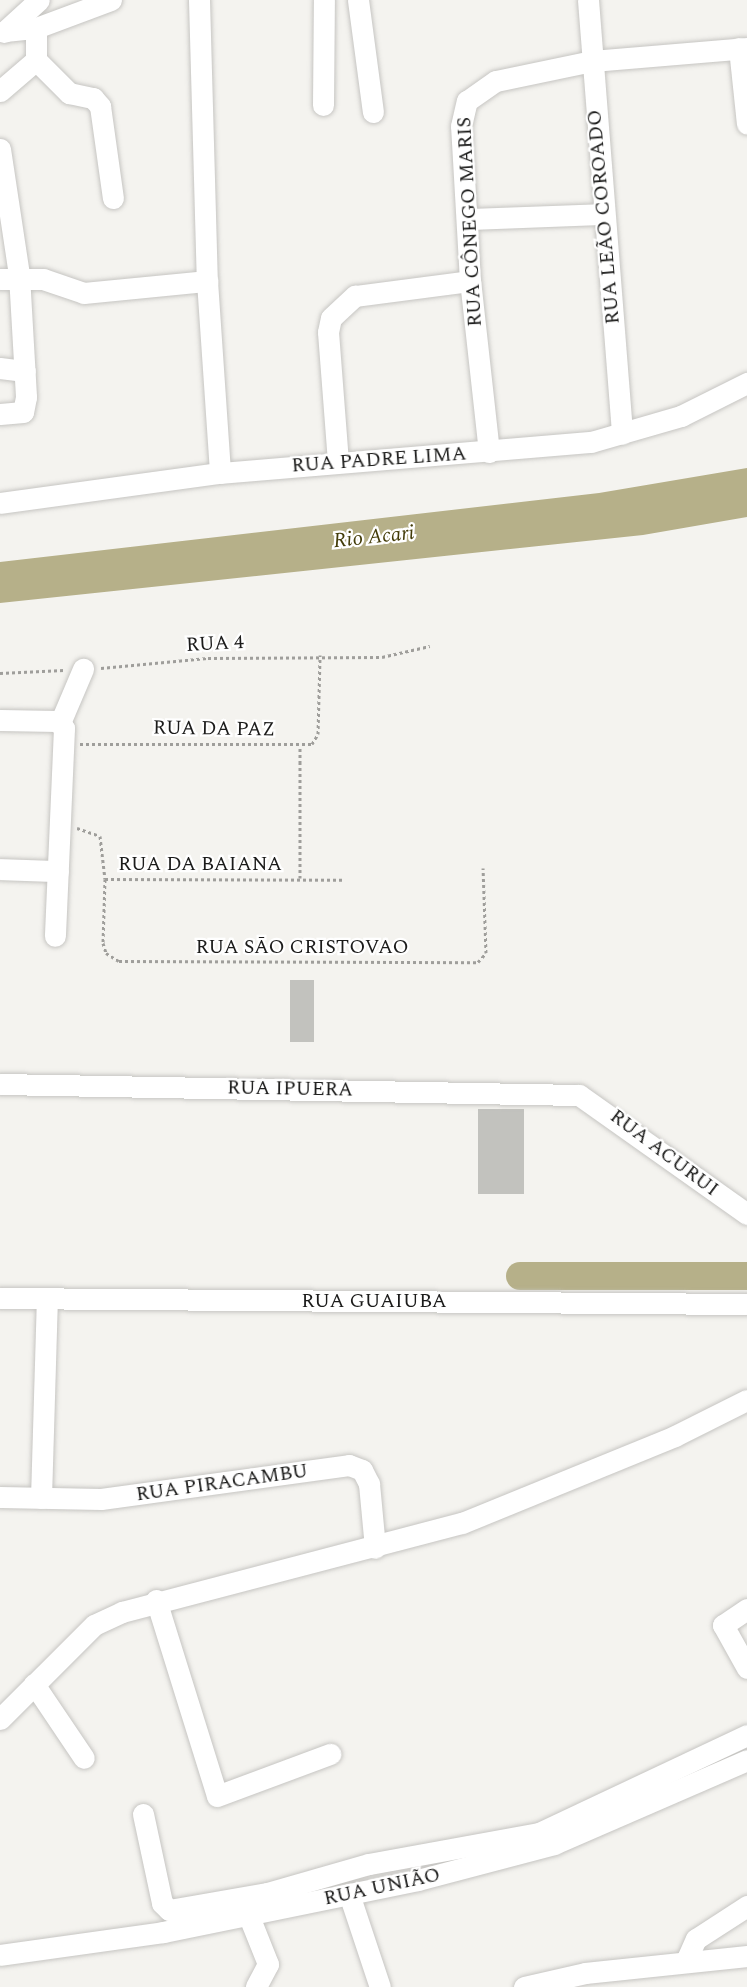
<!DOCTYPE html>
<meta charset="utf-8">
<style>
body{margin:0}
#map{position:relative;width:747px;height:1987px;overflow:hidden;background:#f4f3ef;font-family:Spectral,serif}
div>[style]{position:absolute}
.water>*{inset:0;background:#b6b089}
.river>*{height:28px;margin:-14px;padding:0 14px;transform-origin:14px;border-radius:14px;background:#b6b089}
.building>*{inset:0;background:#c2c2be;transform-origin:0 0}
.path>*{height:3px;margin-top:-1.5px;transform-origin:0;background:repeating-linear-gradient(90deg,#9f9e9b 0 3px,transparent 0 6px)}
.roads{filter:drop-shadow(0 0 2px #c6c5c2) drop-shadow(0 0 2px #c6c5c2)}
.minor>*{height:21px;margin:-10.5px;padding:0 10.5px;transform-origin:10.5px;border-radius:10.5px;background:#fff}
span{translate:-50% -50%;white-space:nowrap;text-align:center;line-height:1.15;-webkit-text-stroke:4.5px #fff;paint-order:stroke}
.street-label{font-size:20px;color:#1b1b1a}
.water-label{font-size:21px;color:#433c09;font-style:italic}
</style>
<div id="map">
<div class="water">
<div style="clip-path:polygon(747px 468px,747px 517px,643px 535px,0 603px,0 562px,599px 493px)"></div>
</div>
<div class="river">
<div style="left:520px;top:1276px;width:227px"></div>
</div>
<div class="building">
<div style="left:290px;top:980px;width:24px;height:62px"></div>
<div style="left:478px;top:1109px;width:46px;height:85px"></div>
</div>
<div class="path">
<div style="left:101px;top:668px;width:107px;rotate:-5.3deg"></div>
<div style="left:208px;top:658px;width:174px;rotate:-0.3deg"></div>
<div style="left:382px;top:657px;width:49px;rotate:-12.9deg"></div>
<div style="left:0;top:673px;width:64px;rotate:-2.7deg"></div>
<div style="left:80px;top:744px;width:232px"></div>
<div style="left:312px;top:744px;width:12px;rotate:-59deg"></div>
<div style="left:318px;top:734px;width:79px;rotate:-88.5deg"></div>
<div style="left:77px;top:828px;width:24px;rotate:19deg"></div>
<div style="left:100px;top:836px;width:43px;rotate:83.4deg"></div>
<div style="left:105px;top:879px;width:238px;rotate:0.2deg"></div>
<div style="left:300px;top:878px;width:132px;rotate:-90deg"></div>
<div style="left:105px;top:879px;width:64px;rotate:91.8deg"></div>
<div style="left:103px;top:943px;width:10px;rotate:73deg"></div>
<div style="left:106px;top:953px;width:15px;rotate:32deg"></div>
<div style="left:119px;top:961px;width:359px;rotate:0.2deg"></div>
<div style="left:478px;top:962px;width:12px;rotate:-48deg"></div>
<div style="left:486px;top:953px;width:85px;rotate:-92deg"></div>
</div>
<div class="roads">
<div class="minor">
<div style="left:199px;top:0;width:281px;rotate:88.4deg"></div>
<div style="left:207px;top:281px;width:192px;rotate:86.1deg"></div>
<div style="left:358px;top:0;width:113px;rotate:82.4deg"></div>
<div style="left:588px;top:0;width:435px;rotate:85.5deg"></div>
<div style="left:5px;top:31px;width:31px;rotate:-6deg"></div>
<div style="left:36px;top:28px;width:80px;rotate:-20.5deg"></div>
<div style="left:4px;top:32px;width:47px;rotate:-42.4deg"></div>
<div style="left:739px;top:48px;width:76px;rotate:84deg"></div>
<div style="left:36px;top:60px;width:47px;rotate:45deg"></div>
<div style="left:69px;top:93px;width:25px;rotate:12deg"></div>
<div style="left:93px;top:98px;width:11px;rotate:49deg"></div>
<div style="left:100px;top:106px;width:93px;rotate:82deg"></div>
<div style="left:0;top:91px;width:48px;rotate:-40.7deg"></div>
<div style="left:36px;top:60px;width:32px;rotate:-90deg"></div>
<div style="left:323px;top:105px;width:105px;rotate:-89.5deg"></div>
<div style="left:0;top:149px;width:127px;rotate:81.4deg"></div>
<div style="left:19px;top:275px;width:122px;rotate:86.7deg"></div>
<div style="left:26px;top:397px;width:15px;rotate:101deg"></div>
<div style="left:23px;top:412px;width:23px;rotate:175deg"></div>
<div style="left:467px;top:219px;width:136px;rotate:-2.1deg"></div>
<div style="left:0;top:279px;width:43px"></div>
<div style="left:43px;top:279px;width:43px;rotate:18.9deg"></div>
<div style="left:84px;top:293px;width:124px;rotate:-5.6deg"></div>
<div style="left:0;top:368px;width:25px;rotate:7deg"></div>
<div style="left:489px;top:452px;width:172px;rotate:-96.3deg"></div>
<div style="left:470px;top:281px;width:155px;rotate:-93.3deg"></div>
<div style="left:461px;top:126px;width:26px;rotate:-77deg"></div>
<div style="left:467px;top:101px;width:35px;rotate:-35deg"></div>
<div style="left:496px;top:81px;width:98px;rotate:-11.8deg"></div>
<div style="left:592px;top:61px;width:156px;rotate:-4.8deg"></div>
<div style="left:338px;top:462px;width:130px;rotate:-94.4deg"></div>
<div style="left:328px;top:332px;width:14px;rotate:-78deg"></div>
<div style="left:331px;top:318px;width:33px;rotate:-43deg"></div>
<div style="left:355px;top:296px;width:116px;rotate:-7.4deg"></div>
<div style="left:0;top:503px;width:222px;rotate:-7.8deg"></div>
<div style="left:220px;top:473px;width:372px;rotate:-4.8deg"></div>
<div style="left:591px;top:442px;width:94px;rotate:-16.1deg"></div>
<div style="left:681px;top:416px;width:74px;rotate:-26.6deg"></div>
<div style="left:0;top:720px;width:57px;rotate:1deg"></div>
<div style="left:57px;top:721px;width:10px;rotate:45deg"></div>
<div style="left:64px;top:728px;width:208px;rotate:92.5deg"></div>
<div style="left:60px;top:723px;width:59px;rotate:-66.9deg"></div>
<div style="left:0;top:869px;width:58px;rotate:2deg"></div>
<div style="left:0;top:1084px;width:579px;rotate:1.09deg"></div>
<div style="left:579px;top:1095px;width:206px;rotate:35.3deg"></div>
<div style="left:0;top:1298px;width:747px;rotate:0.46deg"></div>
<div style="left:0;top:1497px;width:101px;rotate:1.1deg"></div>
<div style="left:101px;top:1499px;width:250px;rotate:-7.8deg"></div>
<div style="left:349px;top:1465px;width:14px;rotate:21deg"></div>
<div style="left:362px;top:1470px;width:16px;rotate:63deg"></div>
<div style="left:369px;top:1484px;width:64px;rotate:84.6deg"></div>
<div style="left:41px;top:1498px;width:200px;rotate:-88.3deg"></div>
<div style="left:156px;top:1600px;width:205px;rotate:72.7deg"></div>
<div style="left:217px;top:1796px;width:121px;rotate:-20.4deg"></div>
<div style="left:747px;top:1609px;width:29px;rotate:146deg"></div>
<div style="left:723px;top:1625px;width:49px;rotate:60.8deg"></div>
<div style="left:34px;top:1684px;width:89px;rotate:56deg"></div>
<div style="left:0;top:1719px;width:133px;rotate:-45deg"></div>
<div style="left:94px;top:1625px;width:31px;rotate:-25deg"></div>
<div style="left:122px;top:1612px;width:351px;rotate:-14.7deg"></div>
<div style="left:462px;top:1523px;width:230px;rotate:-22.2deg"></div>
<div style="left:675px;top:1436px;width:80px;rotate:-26.6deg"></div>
<div style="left:143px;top:1814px;width:91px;rotate:77.9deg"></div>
<div style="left:162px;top:1903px;width:10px;rotate:45deg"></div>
<div style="left:169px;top:1910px;width:99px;rotate:-9.8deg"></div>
<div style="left:267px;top:1893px;width:106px;rotate:-15.9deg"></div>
<div style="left:369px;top:1864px;width:173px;rotate:-10.3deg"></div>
<div style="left:539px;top:1833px;width:230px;rotate:-25.2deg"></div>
<div style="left:349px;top:1894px;width:98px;rotate:71.6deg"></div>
<div style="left:248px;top:1914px;width:54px;rotate:68.2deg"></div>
<div style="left:268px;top:1964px;width:26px;rotate:118deg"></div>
<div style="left:0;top:1955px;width:165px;rotate:-8deg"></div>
<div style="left:163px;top:1932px;width:260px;rotate:-11.5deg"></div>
<div style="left:418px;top:1880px;width:141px;rotate:-14.8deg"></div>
<div style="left:554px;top:1844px;width:210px;rotate:-23.5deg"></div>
<div style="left:686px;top:1961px;width:24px;rotate:-66deg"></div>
<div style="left:696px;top:1939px;width:61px;rotate:-32.9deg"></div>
<div style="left:524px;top:1987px;width:63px;rotate:-12.9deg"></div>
<div style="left:585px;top:1973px;width:163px;rotate:-6deg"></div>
</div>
</div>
<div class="street-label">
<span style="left:604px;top:217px;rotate:-95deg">RUA LEÃO COROADO</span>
<span style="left:470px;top:222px;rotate:-93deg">RUA CÔNEGO MARIS</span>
<span style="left:379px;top:460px;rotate:-4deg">RUA PADRE LIMA</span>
<span style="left:215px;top:644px;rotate:-3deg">RUA 4</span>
<span style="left:214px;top:729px;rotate:1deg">RUA DA PAZ</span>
<span style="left:200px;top:864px">RUA DA BAIANA</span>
<span style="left:302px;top:947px">RUA SĀO CRISTOVAO</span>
<span style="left:290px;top:1089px;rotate:1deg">RUA IPUERA</span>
<span style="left:664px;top:1153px;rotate:37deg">RUA ACURUI</span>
<span style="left:374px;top:1301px">RUA GUAIUBA</span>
<span style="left:222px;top:1483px;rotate:-8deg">RUA PIRACAMBU</span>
<span style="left:382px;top:1887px;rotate:-12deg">RUA UNIÃO</span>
</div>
<div class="water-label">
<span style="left:374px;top:537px;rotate:-6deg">Rio Acari</span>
</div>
</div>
